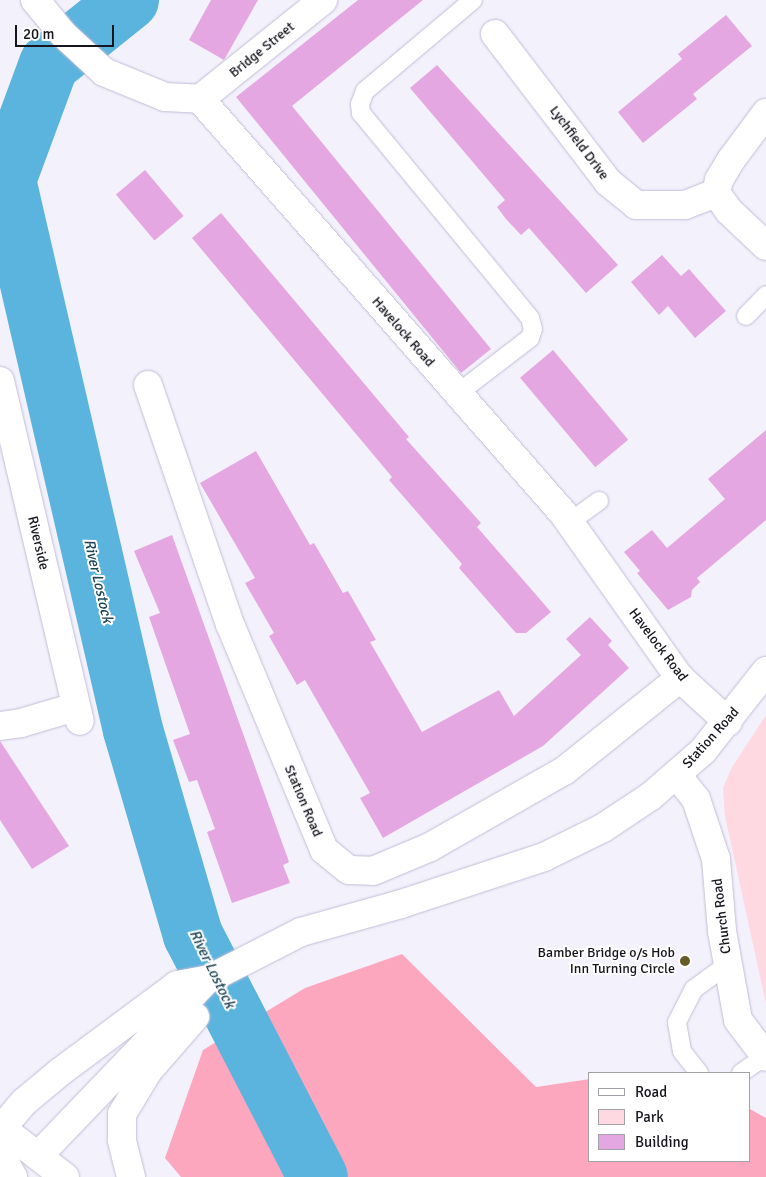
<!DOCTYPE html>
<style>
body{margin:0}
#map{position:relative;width:766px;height:1177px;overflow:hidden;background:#f3f1fc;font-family:Signika,sans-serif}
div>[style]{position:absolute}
.green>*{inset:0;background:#ffd9e2}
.forest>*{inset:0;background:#fda7bf}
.river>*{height:60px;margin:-30px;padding:0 30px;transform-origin:30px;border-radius:30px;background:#5ab4de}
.building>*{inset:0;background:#e5a7e1;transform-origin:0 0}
.roads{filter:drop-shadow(0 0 1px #c2bcd7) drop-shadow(0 0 1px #c2bcd7)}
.lane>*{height:18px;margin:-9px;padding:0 9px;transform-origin:9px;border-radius:9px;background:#fff}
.street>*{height:28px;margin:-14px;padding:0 14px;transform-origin:14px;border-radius:14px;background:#fff}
.secondary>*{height:28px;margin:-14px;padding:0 14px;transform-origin:14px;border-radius:14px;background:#fff}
.highway>*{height:28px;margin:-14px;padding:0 14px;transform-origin:14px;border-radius:14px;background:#fff}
.dots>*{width:14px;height:14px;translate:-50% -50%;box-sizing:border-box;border:2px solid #fff;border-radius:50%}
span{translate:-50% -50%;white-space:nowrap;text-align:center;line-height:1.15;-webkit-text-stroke:4px #fff;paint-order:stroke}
.street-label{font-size:14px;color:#16141d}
.poi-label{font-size:14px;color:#16141d}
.right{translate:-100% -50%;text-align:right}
.water-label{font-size:15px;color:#1d4456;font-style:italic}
.legend{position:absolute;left:588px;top:1072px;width:162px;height:90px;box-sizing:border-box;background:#fff;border:1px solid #a2a1a5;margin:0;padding:6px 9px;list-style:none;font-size:15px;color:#16141d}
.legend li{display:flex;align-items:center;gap:10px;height:25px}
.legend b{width:25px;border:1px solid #a2a1a5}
.scale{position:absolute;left:15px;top:25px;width:99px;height:22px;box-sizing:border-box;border:2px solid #16141d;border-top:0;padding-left:6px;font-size:15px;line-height:18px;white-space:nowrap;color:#16141d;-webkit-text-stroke:4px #fff;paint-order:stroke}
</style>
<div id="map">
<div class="green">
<div style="clip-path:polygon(766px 715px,766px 1004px,725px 816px,723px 788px,731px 769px)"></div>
</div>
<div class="forest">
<div style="clip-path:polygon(402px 954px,536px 1087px,590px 1079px,590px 1161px,750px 1161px,750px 1109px,766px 1118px,766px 1177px,181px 1177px,165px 1158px,203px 1050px,305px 988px)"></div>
</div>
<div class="river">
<div style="left:129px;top:0;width:102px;rotate:141.3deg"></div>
<div style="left:49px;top:64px;width:124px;rotate:110.3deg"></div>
<div style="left:6px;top:180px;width:564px;rotate:77deg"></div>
<div style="left:133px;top:730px;width:214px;rotate:73.7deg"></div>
<div style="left:193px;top:935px;width:272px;rotate:62.7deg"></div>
</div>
<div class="building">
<div style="clip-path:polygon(211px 0,258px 0,224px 60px,189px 40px)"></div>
<div style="clip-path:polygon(358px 0,423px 0,292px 106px,491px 349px,461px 373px,236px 97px)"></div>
<div style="clip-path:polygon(726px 15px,752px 46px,693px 94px,697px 99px,643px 143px,618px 112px,682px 59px,678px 54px)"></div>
<div style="clip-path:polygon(437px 65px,618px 265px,586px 293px,529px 228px,521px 235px,506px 219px,497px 207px,505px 200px,410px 88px)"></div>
<div style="left:145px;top:170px;width:60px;height:38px;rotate:50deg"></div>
<div style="clip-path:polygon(221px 213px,409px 437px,406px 439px,481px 523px,477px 527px,551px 612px,526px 633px,516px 633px,459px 568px,462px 564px,389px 480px,392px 477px,192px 238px)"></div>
<div style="clip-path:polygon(662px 255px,681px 276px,689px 269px,726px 311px,695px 338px,668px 306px,659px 315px,631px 282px)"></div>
<div style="left:553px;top:350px;width:117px;height:43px;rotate:50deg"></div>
<div style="clip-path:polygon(766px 430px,766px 520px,697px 578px,700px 582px,692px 590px,691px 597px,668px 610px,637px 573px,640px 571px,624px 552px,652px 530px,667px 548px,725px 499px,708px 479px)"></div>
<div style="clip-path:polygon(256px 451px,310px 545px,314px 543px,343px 593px,348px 591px,376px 640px,370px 642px,422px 732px,499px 690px,514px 716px,581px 655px,566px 639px,590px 617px,612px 641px,608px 645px,629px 668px,543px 746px,383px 838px,360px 798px,370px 793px,305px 680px,297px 685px,269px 636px,274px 633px,245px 583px,255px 578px,200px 483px)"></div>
<div style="clip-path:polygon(172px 535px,289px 862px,283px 865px,290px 883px,232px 903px,207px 832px,215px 829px,197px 780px,189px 782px,173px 740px,190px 734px,149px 617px,160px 613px,134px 551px)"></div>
<div style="clip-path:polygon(0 741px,69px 846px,32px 869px,0 820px)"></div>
</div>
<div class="roads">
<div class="lane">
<div style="left:746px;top:316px;width:29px;rotate:-46deg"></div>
<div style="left:457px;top:394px;width:92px;rotate:-37.5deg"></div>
<div style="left:530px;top:338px;width:9px;rotate:-72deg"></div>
<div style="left:533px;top:329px;width:11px;rotate:-105deg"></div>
<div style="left:530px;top:318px;width:266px;rotate:-129.5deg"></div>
<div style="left:361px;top:113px;width:9px;rotate:-96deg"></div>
<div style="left:360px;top:104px;width:14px;rotate:-69deg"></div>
<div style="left:365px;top:91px;width:141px;rotate:-40.1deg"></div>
<div style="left:570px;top:522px;width:36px;rotate:-36deg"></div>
<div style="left:699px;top:1073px;width:28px;rotate:-128deg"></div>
<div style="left:682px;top:1051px;width:29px;rotate:-100deg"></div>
<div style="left:677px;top:1022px;width:37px;rotate:-63deg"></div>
<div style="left:694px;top:989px;width:42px;rotate:-36.3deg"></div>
<div style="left:741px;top:1073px;width:29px;rotate:-35deg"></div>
</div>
<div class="street">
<div style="left:35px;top:0;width:44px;rotate:50.5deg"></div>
<div style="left:63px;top:34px;width:56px;rotate:42.8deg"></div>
<div style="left:104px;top:72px;width:66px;rotate:22.3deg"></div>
<div style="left:165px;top:97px;width:35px;rotate:3deg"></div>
<div style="left:200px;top:99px;width:551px;rotate:48.76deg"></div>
<div style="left:563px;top:513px;width:202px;rotate:54.7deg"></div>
<div style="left:680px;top:678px;width:65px;rotate:42.5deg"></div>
<div style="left:495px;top:34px;width:186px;rotate:52.6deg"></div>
<div style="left:608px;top:182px;width:36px;rotate:39deg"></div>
<div style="left:636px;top:205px;width:49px"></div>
<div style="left:685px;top:205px;width:33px;rotate:-21deg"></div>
<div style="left:716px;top:193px;width:22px;rotate:54deg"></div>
<div style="left:729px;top:211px;width:51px;rotate:43.4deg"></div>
<div style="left:200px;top:99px;width:158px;rotate:-38.8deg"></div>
<div style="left:716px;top:193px;width:13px;rotate:-77deg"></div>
<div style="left:719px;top:180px;width:23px;rotate:-59deg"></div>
<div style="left:731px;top:160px;width:59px;rotate:-53.3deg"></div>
<div style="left:0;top:381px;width:349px;rotate:76.8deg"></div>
<div style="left:148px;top:385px;width:253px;rotate:71.1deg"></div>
<div style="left:230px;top:624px;width:245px;rotate:67.4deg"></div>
<div style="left:324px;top:850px;width:32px;rotate:39deg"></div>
<div style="left:349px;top:870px;width:24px;rotate:2deg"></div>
<div style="left:373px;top:871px;width:62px;rotate:-22.8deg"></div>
<div style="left:430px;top:847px;width:154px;rotate:-29.6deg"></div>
<div style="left:564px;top:771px;width:149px;rotate:-38.7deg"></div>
<div style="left:0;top:726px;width:21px;rotate:-8deg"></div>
<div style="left:21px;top:723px;width:56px;rotate:-16.5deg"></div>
<div style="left:677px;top:775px;width:31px;rotate:52deg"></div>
<div style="left:696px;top:799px;width:63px;rotate:71.6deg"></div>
<div style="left:716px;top:859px;width:72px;rotate:85.2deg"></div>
<div style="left:722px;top:931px;width:90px;rotate:79.8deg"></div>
<div style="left:738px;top:1020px;width:46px;rotate:52.9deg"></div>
</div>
<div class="secondary">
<div style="left:2px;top:1128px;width:34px;rotate:-50deg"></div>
<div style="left:24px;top:1102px;width:47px;rotate:-39.8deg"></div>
<div style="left:60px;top:1072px;width:146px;rotate:-36.6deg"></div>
<div style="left:177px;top:985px;width:28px;rotate:-10deg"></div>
<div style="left:38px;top:1156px;width:244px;rotate:-46.2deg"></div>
<div style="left:207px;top:980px;width:106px;rotate:-27.1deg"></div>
<div style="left:301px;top:932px;width:104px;rotate:-15.6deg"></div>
<div style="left:401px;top:904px;width:151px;rotate:-18.2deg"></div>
<div style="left:544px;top:857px;width:66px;rotate:-26.2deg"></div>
<div style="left:603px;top:828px;width:58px;rotate:-33.7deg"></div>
<div style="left:651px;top:796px;width:69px;rotate:-40.9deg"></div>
<div style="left:703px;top:751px;width:102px;rotate:-51.8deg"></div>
<div style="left:131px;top:1177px;width:38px;rotate:-104deg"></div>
<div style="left:122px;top:1140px;width:26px;rotate:-90deg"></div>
<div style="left:122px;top:1114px;width:50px;rotate:-58.8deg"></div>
<div style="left:148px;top:1071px;width:72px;rotate:-49deg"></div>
</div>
<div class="highway">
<div style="left:0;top:1127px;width:82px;rotate:37.6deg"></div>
<div style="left:2px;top:1128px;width:29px;rotate:90deg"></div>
<div style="left:2px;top:1157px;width:23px;rotate:61deg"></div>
</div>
</div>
<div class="dots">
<div style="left:685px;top:961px;background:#645c28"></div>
</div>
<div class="street-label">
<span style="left:262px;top:50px;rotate:-39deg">Bridge Street</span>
<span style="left:579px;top:143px;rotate:53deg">Lychfield Drive</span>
<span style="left:403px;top:332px;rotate:49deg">Havelock Road</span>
<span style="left:38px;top:543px;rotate:77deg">Riverside</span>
<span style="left:658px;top:645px;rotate:53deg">Havelock Road</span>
<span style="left:711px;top:738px;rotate:-48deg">Station Road</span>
<span style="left:303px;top:801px;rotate:67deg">Station Road</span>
<span style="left:722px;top:916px;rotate:-97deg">Church Road</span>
</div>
<div class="poi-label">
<span class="right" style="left:675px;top:961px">Bamber Bridge o/s Hob<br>Inn Turning Circle</span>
</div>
<div class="water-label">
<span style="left:98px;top:581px;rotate:77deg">River Lostock</span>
<span style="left:212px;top:969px;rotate:64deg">River Lostock</span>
</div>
<ul class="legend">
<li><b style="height:6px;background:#fff"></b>Road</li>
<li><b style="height:14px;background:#ffd9e2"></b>Park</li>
<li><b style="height:14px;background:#e5a7e1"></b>Building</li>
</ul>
<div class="scale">20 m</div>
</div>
